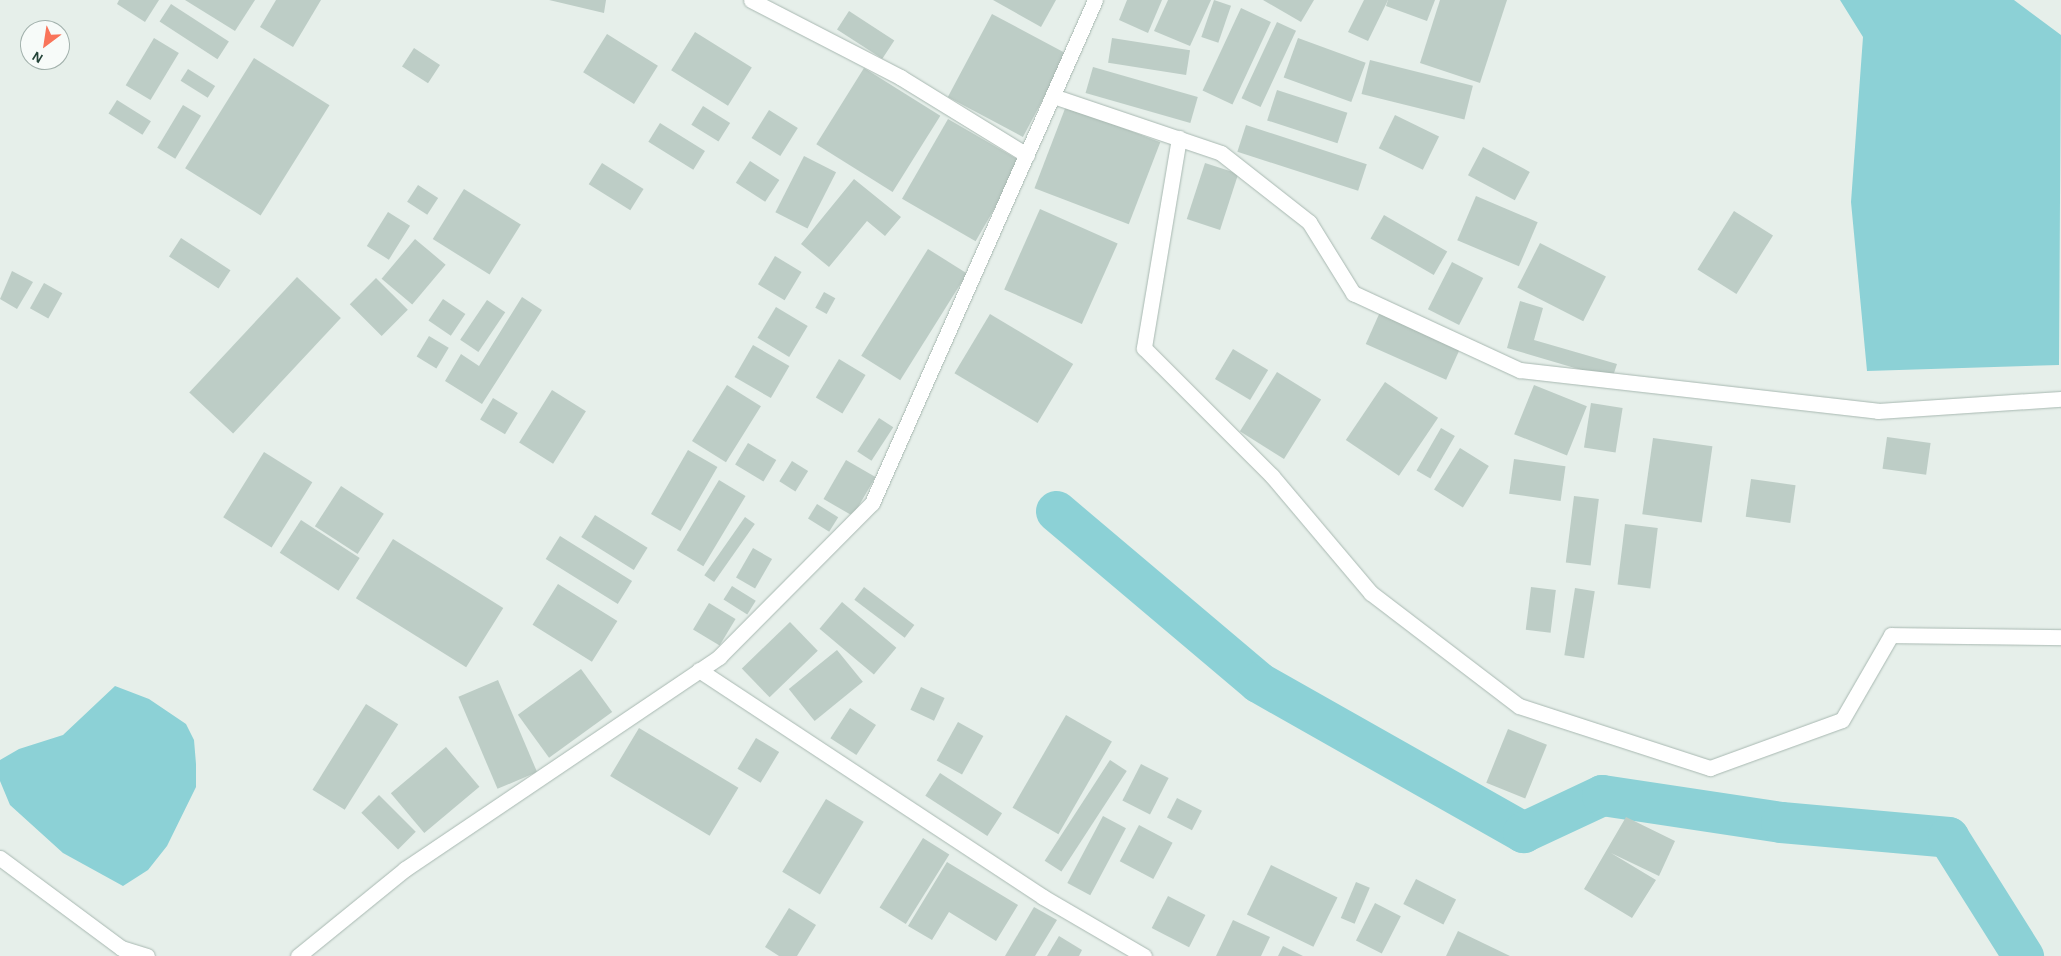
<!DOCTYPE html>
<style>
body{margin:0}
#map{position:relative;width:2061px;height:956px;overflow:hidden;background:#e6efea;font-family:"Alegreya Sans",sans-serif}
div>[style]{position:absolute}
.water>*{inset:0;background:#8cd1d6}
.canal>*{height:41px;margin:-20.5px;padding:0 20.5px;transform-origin:20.5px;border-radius:20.5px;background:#8cd1d6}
.building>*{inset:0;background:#bdcdc6;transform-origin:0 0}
.roads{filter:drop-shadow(0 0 1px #a8b8b1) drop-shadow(0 0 1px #a8b8b1)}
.minor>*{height:15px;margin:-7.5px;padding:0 7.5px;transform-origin:7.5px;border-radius:7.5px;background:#fff}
span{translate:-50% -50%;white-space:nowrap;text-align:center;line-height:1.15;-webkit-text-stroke:4.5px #f7fbf9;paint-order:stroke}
.north{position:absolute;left:20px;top:20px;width:50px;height:50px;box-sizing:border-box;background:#f7fbf9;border:1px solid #a2b1ac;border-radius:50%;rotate:211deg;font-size:14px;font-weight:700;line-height:20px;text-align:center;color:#234338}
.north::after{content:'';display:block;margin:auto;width:18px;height:22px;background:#f9745a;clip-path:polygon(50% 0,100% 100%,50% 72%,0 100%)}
</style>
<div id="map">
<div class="water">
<div style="clip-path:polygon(1840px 0,2014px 0,2061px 35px,2059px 365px,1867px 371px,1851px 202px,1863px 37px)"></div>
<div style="clip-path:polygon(115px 686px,149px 699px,186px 724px,194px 740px,196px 764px,196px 787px,167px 846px,148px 870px,123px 886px,63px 853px,10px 805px,0 781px,0 760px,19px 749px,63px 735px)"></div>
</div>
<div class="canal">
<div style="left:1056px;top:511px;width:265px;rotate:40.2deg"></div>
<div style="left:1258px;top:682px;width:305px;rotate:29.5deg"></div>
<div style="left:1523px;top:832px;width:87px;rotate:-25.1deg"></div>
<div style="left:1602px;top:795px;width:181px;rotate:8.6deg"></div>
<div style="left:1781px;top:822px;width:168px;rotate:5.1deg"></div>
<div style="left:1948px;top:837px;width:141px;rotate:57.8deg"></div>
</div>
<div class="building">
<div style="clip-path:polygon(119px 0,159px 0,145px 22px,117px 4px)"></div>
<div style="clip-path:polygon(185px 0,255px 0,235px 31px)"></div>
<div style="clip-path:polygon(276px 0,321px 0,293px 47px,260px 27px)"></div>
<div style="clip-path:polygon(549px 0,606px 0,604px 13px)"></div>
<div style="clip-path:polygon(993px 0,1056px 0,1041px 27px)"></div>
<div style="clip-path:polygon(1127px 0,1162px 0,1148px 33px,1119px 20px)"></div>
<div style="clip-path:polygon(1168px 0,1211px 0,1190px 46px,1154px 31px)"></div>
<div style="left:1214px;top:0;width:18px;height:39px;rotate:19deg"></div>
<div style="clip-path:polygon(1263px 0,1314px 0,1301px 22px)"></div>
<div style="clip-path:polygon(1364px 0,1388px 0,1368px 41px,1348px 32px)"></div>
<div style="clip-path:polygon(1388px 0,1435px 0,1427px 21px,1386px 6px)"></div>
<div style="clip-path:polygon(1440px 0,1507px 0,1480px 83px,1420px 63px)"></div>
<div style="left:171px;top:4px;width:69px;height:21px;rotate:33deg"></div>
<div style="left:1241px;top:8px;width:33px;height:91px;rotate:25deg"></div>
<div style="left:849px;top:11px;width:54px;height:22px;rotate:33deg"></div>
<div style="left:992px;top:14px;width:85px;height:94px;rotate:28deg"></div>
<div style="left:1277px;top:22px;width:21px;height:84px;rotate:25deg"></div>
<div style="left:695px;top:32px;width:67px;height:45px;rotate:32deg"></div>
<div style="left:607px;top:34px;width:60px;height:45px;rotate:32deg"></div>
<div style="left:154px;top:38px;width:29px;height:55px;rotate:31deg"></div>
<div style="left:1112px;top:38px;width:79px;height:25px;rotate:9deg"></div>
<div style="left:1298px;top:38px;width:72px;height:42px;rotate:20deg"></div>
<div style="left:414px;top:48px;width:31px;height:22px;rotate:33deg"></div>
<div style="left:254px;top:58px;width:89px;height:130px;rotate:32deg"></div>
<div style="left:1370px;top:60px;width:106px;height:35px;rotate:14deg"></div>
<div style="left:1093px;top:67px;width:109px;height:27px;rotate:16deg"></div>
<div style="left:864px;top:68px;width:90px;height:90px;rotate:32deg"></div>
<div style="left:188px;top:69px;width:32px;height:14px;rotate:32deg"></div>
<div style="left:1277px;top:90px;width:74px;height:32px;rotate:18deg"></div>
<div style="left:117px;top:100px;width:40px;height:16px;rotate:32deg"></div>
<div style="left:183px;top:105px;width:21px;height:50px;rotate:31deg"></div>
<div style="left:703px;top:106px;width:32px;height:22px;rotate:32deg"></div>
<div style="left:1066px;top:106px;width:101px;height:88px;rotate:21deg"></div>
<div style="left:769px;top:110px;width:34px;height:33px;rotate:32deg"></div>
<div style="left:1395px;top:115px;width:49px;height:37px;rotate:26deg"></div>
<div style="left:948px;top:119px;width:85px;height:92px;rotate:30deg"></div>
<div style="left:660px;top:123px;width:53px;height:22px;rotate:32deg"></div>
<div style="left:1246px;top:125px;width:127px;height:28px;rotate:18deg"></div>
<div style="left:1483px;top:147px;width:53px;height:32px;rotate:28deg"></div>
<div style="left:804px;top:156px;width:36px;height:63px;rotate:27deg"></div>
<div style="left:750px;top:161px;width:35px;height:26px;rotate:33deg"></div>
<div style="left:602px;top:163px;width:49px;height:25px;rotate:32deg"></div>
<div style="left:1205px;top:163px;width:35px;height:59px;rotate:18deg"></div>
<div style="clip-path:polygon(854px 179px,901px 217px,885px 236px,867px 221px,829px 267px,801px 244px)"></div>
<div style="left:418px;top:185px;width:24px;height:20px;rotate:33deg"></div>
<div style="left:464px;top:189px;width:67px;height:59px;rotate:32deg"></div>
<div style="left:1476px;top:196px;width:67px;height:48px;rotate:23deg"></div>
<div style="left:1040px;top:209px;width:85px;height:88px;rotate:24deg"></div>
<div style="left:1734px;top:211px;width:46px;height:69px;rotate:32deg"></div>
<div style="left:388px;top:212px;width:26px;height:40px;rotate:32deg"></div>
<div style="left:1384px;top:215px;width:73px;height:27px;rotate:30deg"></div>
<div style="left:181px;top:238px;width:59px;height:22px;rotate:33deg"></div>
<div style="left:415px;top:239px;width:40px;height:52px;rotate:40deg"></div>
<div style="left:1540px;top:243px;width:74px;height:50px;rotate:27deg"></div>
<div style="left:928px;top:249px;width:46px;height:126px;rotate:32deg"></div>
<div style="left:775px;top:256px;width:31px;height:33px;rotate:31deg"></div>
<div style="left:1452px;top:262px;width:35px;height:53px;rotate:27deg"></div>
<div style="clip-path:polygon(12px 271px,33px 282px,17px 309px,0 299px)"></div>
<div style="left:297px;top:277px;width:60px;height:158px;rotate:43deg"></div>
<div style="left:376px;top:278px;width:45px;height:37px;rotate:45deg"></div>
<div style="left:44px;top:283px;width:21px;height:29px;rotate:29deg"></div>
<div style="left:824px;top:292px;width:13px;height:18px;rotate:29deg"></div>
<div style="clip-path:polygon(522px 297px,542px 310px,482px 404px,445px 381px,461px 354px,479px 366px)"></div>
<div style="left:443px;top:299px;width:27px;height:26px;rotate:34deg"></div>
<div style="left:487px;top:300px;width:22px;height:48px;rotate:34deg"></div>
<div style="clip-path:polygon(1520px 301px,1543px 308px,1534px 340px,1617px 364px,1612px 379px,1507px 348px)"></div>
<div style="left:776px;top:307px;width:37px;height:36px;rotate:31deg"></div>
<div style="left:1380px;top:312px;width:88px;height:35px;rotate:24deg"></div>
<div style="left:990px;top:314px;width:97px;height:69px;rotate:31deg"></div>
<div style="left:429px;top:336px;width:23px;height:24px;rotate:31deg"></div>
<div style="left:753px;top:345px;width:42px;height:37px;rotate:30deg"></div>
<div style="left:1233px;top:349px;width:41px;height:35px;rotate:31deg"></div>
<div style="left:839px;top:359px;width:31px;height:45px;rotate:31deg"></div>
<div style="left:1277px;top:372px;width:52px;height:70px;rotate:32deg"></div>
<div style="left:1385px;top:382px;width:64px;height:70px;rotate:34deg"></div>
<div style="left:727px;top:385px;width:40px;height:66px;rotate:32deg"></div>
<div style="left:1534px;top:385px;width:57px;height:53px;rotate:22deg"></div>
<div style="left:552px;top:390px;width:40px;height:62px;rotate:32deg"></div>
<div style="left:493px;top:398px;width:29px;height:25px;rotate:31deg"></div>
<div style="left:1591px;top:403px;width:32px;height:45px;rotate:9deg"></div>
<div style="left:879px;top:418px;width:17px;height:40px;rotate:33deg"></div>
<div style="left:1441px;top:428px;width:16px;height:49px;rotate:30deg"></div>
<div style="left:1887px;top:437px;width:44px;height:32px;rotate:8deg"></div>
<div style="left:1653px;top:438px;width:60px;height:77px;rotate:8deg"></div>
<div style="left:748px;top:443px;width:33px;height:25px;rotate:31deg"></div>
<div style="left:1460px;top:448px;width:34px;height:49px;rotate:32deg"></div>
<div style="left:688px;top:450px;width:34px;height:74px;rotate:30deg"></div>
<div style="left:264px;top:452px;width:57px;height:77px;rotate:32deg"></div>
<div style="left:1514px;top:459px;width:52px;height:35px;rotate:8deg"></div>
<div style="left:846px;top:460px;width:34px;height:45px;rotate:30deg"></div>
<div style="left:792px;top:461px;width:19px;height:24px;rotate:32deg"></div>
<div style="left:1751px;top:479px;width:45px;height:38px;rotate:8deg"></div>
<div style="left:719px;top:480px;width:31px;height:82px;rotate:31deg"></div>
<div style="left:341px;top:486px;width:51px;height:48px;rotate:33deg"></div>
<div style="left:1574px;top:496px;width:25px;height:67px;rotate:7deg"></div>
<div style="left:817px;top:504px;width:25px;height:17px;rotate:32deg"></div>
<div style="left:595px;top:515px;width:62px;height:26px;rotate:32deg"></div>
<div style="left:745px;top:517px;width:12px;height:71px;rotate:35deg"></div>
<div style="left:301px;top:520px;width:70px;height:39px;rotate:33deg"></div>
<div style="left:1625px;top:524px;width:33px;height:61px;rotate:7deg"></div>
<div style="left:560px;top:536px;width:85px;height:27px;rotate:32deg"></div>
<div style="left:393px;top:539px;width:130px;height:70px;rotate:32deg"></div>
<div style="left:753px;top:548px;width:22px;height:34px;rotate:30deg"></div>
<div style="left:558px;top:584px;width:70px;height:48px;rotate:32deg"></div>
<div style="left:732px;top:586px;width:28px;height:16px;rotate:32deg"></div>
<div style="left:864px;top:587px;width:63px;height:16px;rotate:37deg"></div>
<div style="left:1531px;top:587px;width:25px;height:43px;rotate:7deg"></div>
<div style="left:1575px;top:588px;width:20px;height:68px;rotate:9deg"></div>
<div style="left:842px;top:602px;width:71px;height:35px;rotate:40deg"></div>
<div style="left:709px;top:603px;width:31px;height:31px;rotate:31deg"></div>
<div style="left:790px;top:622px;width:40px;height:67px;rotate:46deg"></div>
<div style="left:837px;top:650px;width:41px;height:62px;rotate:51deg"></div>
<div style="left:581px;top:669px;width:53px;height:78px;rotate:54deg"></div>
<div style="left:498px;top:680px;width:100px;height:43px;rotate:67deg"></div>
<div style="left:921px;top:687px;width:26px;height:25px;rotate:25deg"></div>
<div style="left:366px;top:704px;width:38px;height:101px;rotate:32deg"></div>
<div style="left:850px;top:708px;width:31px;height:36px;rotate:33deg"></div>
<div style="left:1066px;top:715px;width:53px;height:107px;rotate:30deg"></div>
<div style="left:958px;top:722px;width:29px;height:44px;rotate:29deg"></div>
<div style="left:639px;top:728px;width:116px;height:56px;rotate:31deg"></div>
<div style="left:1508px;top:729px;width:42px;height:58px;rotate:22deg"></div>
<div style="left:756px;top:738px;width:27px;height:36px;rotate:31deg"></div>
<div style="left:446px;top:747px;width:52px;height:72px;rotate:50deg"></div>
<div style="left:1110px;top:760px;width:20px;height:120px;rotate:33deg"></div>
<div style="left:1141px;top:764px;width:31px;height:41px;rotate:27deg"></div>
<div style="left:940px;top:773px;width:74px;height:27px;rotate:33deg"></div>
<div style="left:379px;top:795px;width:52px;height:25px;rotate:45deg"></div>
<div style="left:1177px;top:798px;width:28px;height:22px;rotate:27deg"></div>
<div style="left:826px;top:799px;width:44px;height:85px;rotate:31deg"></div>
<div style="left:1103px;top:816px;width:26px;height:76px;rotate:28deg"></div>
<div style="clip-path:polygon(1626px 817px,1675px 841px,1659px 876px,1611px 853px,1656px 880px,1632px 918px,1584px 889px)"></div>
<div style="left:1139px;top:825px;width:38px;height:41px;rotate:28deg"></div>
<div style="left:923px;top:838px;width:31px;height:82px;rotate:32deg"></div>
<div style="clip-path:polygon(947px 862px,1018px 905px,996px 941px,949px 912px,932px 940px,908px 926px)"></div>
<div style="left:1271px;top:865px;width:74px;height:55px;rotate:26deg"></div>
<div style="left:1416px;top:879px;width:45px;height:28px;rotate:27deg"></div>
<div style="left:1356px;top:882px;width:15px;height:39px;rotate:23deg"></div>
<div style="left:1168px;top:896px;width:42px;height:36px;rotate:27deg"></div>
<div style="left:1375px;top:903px;width:29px;height:42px;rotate:27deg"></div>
<div style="clip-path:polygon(1034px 907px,1057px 920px,1035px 956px,1005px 956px)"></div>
<div style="clip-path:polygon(789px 908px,816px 925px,797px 956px,779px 956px,765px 947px)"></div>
<div style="clip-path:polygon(1233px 920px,1270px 937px,1261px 956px,1216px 956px)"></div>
<div style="clip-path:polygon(1458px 931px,1510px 956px,1446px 956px)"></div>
<div style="clip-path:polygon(1059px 936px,1082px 950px,1079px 956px,1047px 956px)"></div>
<div style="clip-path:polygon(1283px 946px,1303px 956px,1278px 956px)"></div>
</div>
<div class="roads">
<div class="minor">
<div style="left:751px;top:0;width:168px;rotate:27.3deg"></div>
<div style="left:900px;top:77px;width:149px;rotate:31.6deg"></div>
<div style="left:1053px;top:96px;width:177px;rotate:18.7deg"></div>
<div style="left:1221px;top:153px;width:112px;rotate:38.1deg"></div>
<div style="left:1309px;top:222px;width:84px;rotate:58.2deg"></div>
<div style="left:1353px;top:293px;width:184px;rotate:24.8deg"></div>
<div style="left:1520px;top:370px;width:360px;rotate:6.5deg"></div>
<div style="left:1878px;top:411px;width:183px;rotate:-3.8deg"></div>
<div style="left:1179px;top:138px;width:213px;rotate:99.5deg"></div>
<div style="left:1144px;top:348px;width:181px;rotate:45deg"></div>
<div style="left:1272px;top:476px;width:153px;rotate:49.8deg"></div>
<div style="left:1371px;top:593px;width:186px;rotate:37.4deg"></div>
<div style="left:1519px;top:706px;width:201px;rotate:18deg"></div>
<div style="left:1710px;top:768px;width:140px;rotate:-20deg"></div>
<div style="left:1842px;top:720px;width:98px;rotate:-60deg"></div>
<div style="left:1891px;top:635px;width:170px;rotate:0.7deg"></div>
<div style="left:699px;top:670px;width:412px;rotate:33.4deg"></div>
<div style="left:1043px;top:897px;width:117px;rotate:30.3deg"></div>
<div style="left:0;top:858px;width:151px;rotate:36.6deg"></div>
<div style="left:121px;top:948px;width:27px;rotate:17deg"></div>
<div style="left:298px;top:956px;width:138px;rotate:-39.1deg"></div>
<div style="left:405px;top:869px;width:379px;rotate:-34deg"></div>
<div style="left:719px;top:657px;width:217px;rotate:-45.2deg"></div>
<div style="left:872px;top:503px;width:550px;rotate:-66.09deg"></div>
</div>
</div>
<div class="north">N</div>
</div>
